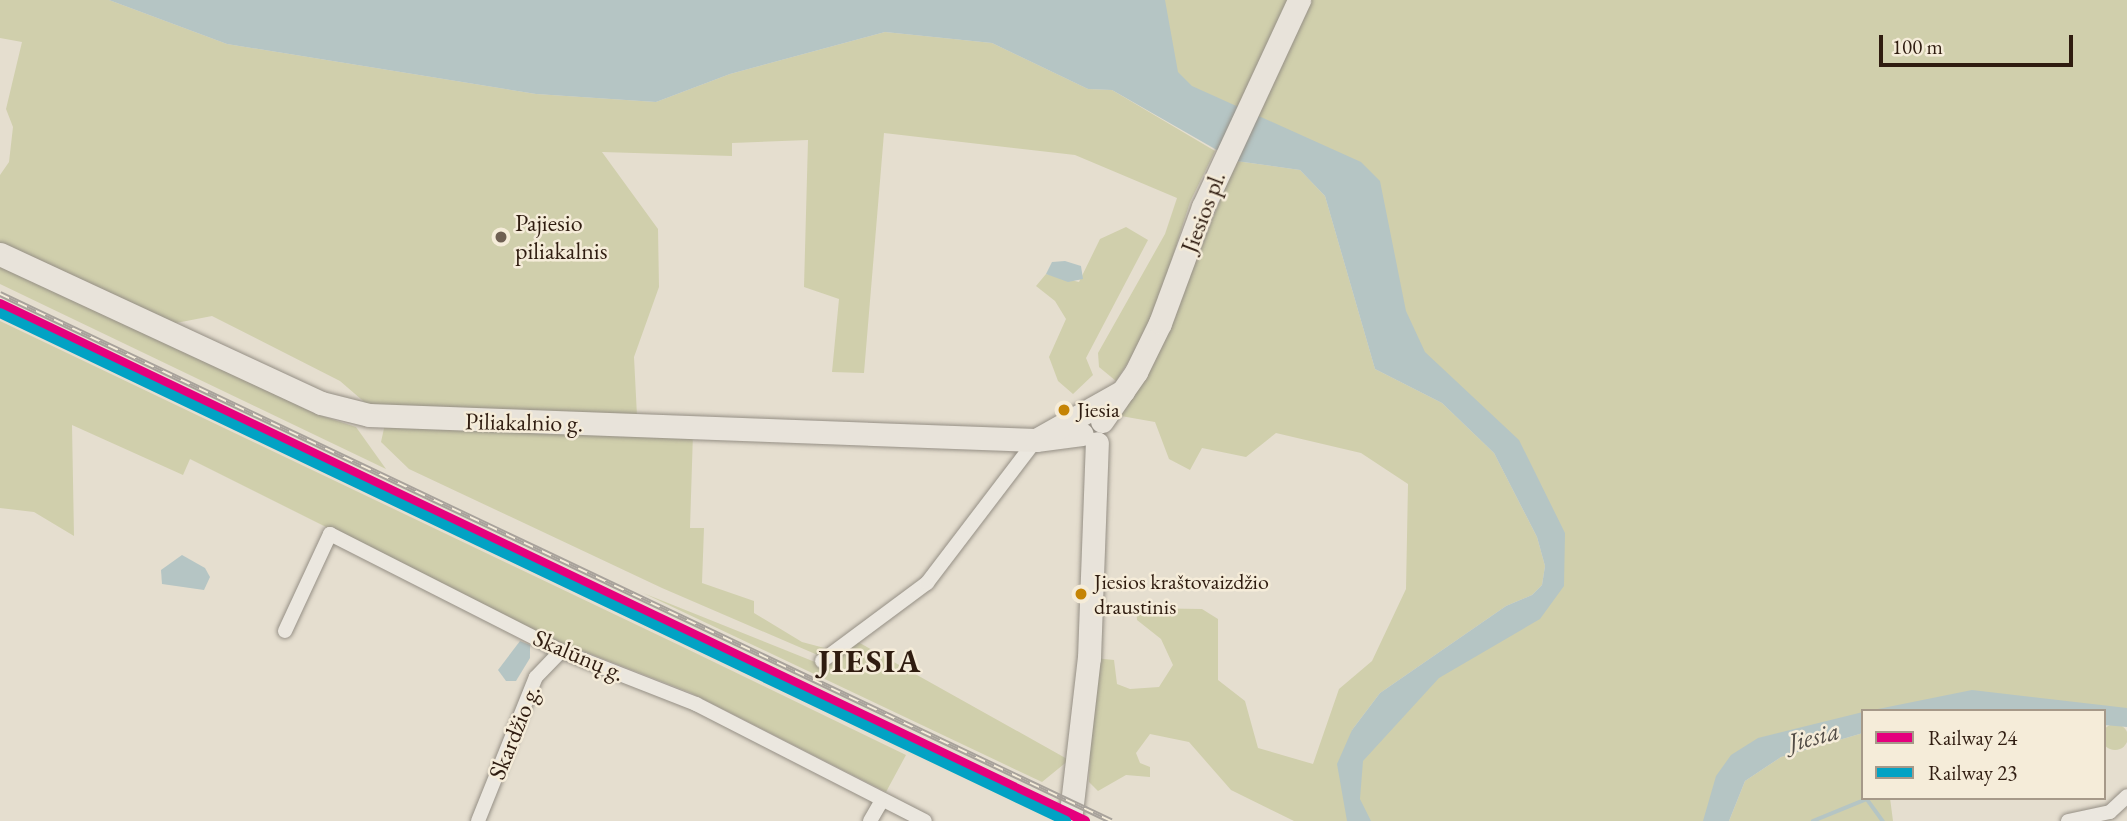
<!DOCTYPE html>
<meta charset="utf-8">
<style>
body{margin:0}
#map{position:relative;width:2127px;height:821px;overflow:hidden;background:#e5decf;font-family:"EB Garamond",serif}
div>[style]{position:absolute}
.green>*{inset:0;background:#d0cfac}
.round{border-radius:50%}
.water>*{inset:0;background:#b5c5c4}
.stream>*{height:3.5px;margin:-1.75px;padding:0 1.75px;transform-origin:1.75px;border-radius:1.75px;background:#b5c5c4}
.roads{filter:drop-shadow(0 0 2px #958f85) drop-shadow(0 0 2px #958f85)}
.street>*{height:14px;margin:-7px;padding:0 7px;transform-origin:7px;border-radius:7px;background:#ebe7df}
.primary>*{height:23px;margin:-11.5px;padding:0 11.5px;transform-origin:11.5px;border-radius:11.5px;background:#e8e3da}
.rail>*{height:6px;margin-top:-3px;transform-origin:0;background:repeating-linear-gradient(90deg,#f5ecd9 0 10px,#a8a29b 0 20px);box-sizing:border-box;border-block:2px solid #a8a29b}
.rail-1>*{height:10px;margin:-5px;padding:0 5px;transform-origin:5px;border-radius:5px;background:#e5007d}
.rail-2>*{height:10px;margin:-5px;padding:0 5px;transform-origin:5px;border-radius:5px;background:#02a2c4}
.dots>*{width:19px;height:19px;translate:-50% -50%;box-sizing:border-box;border:4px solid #f5ecd9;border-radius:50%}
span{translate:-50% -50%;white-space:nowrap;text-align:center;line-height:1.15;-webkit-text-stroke:5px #f5ecd9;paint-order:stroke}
.bus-label{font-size:22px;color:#2f1c10}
.left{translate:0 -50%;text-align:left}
.street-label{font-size:24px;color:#2f1c10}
.poi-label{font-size:24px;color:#2f1c10}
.water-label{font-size:26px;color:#514b45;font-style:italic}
.district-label{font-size:32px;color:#2f1c10;font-weight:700;letter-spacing:2px}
.legend{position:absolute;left:1861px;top:709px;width:245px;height:91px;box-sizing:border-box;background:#f5ecd9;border:2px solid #a69989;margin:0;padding:9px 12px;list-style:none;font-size:21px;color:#2f1c10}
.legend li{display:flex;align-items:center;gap:14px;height:35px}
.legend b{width:35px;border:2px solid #a69989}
.scale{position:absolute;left:1879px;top:35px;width:194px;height:32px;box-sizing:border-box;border:4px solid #2f1c10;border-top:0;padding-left:9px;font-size:21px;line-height:24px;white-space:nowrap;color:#2f1c10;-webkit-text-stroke:5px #f5ecd9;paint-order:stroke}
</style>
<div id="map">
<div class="green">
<div style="clip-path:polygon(0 0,109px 0,227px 44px,536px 94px,656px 102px,730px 74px,885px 32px,992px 43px,1088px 89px,1112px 90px,1215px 151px,1190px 202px,1150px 328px,1116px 381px,1099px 367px,1098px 353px,1165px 234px,1177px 198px,1075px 155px,884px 133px,864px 373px,832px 372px,839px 299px,804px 287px,808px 140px,732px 143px,732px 156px,602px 152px,658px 229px,659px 287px,634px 357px,637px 416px,369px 406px,340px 381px,212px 316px,171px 324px,0 243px,0 175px,9px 162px,13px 127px,6px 109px,22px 42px,0 38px)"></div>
<div style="clip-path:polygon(1120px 0,2127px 0,2127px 719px,2104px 711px,1973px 703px,1863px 711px,1863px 725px,1745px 769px,1722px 821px,1360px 821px,1348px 775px,1382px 709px,1536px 613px,1556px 573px,1532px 484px,1424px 373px,1352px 189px,1209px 124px)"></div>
<div style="clip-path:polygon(1236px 161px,1300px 170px,1325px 196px,1375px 369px,1442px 403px,1494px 453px,1537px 537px,1545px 566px,1542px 585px,1532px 595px,1506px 606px,1380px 693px,1352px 730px,1347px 821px,1294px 821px,1231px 790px,1189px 742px,1150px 734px,1136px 753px,1140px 763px,1150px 767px,1150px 777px,1126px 775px,1098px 791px,1089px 782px,1093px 658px,1114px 660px,1117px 684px,1130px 689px,1159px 687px,1173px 665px,1161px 639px,1137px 620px,1136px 608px,1202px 609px,1218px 619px,1218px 680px,1245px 701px,1258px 748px,1313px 764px,1339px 689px,1372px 661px,1406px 589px,1408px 484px,1361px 453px,1276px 433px,1246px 457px,1202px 448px,1190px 470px,1169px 459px,1155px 422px,1121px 416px,1163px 342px)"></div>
<div style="clip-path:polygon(1126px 227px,1148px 240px,1086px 358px,1093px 375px,1073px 394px,1058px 381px,1049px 357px,1066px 319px,1055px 301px,1036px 286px,1046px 274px,1079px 282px,1100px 239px)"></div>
<div style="clip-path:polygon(0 262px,316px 414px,356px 427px,386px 469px,0 284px)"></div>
<div style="clip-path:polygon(0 321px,683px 647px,906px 755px,886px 792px,691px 693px,542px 635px,190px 459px,183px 475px,72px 425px,74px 536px,34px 512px,0 508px)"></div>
<div style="clip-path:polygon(385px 424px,693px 433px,690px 528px,704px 528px,702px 583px,754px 601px,754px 613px,802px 642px,832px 650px,820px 656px,662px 588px,409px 469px,381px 442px)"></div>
<div style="clip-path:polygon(643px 593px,820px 664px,858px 642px,1069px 760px,1042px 782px)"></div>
<div class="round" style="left:2102px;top:724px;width:26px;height:26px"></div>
<div style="clip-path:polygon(1863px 733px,1863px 798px,1890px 798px,1893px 821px,1729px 821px,1745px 781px,1781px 757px)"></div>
</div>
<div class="water">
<div style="clip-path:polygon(109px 0,1165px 0,1178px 72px,1192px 86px,1361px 162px,1380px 181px,1406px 311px,1425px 352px,1519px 440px,1565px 533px,1564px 586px,1540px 619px,1439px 678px,1363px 761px,1360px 799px,1371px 821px,1347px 821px,1337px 764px,1352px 730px,1380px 693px,1506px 606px,1532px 595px,1542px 585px,1545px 566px,1537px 537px,1494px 453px,1442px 403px,1375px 369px,1325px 196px,1300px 170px,1236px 161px,1112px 90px,1088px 89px,992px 43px,885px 32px,730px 74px,656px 102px,536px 94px,227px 44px)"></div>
<div style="clip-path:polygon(1065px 261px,1081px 266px,1083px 279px,1068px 282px,1046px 274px,1052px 262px)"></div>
<div style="clip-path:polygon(182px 555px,205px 568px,210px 577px,204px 590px,162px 584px,161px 570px)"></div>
<div style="clip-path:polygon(520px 641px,530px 645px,530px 658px,516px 681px,506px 681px,498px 670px)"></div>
<div style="clip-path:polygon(1972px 690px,2127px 708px,2127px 727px,2104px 725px,2104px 711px,1868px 711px)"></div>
<div style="clip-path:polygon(1863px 712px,1863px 733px,1781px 757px,1745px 781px,1729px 821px,1703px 821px,1716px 776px,1731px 755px,1758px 738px)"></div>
</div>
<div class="stream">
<div style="left:1813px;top:821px;width:58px;rotate:-22.2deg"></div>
<div style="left:1867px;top:799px;width:27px;rotate:54deg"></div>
</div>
<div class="roads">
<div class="street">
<div style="left:285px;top:631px;width:107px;rotate:-65.1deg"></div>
<div style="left:330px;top:534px;width:259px;rotate:26.9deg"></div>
<div style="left:561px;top:651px;width:145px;rotate:21.4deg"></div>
<div style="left:696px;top:704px;width:257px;rotate:27.1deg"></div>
<div style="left:822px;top:661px;width:131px;rotate:-36.6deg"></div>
<div style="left:927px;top:583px;width:180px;rotate:-52.7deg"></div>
<div style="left:478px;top:821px;width:155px;rotate:-68.1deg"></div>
<div style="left:536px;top:677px;width:36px;rotate:-46deg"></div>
<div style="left:870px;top:821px;width:24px;rotate:-60deg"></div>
<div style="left:2068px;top:821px;width:43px;rotate:-12.1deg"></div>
<div style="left:2110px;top:812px;width:23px;rotate:-43deg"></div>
</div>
<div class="primary">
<div style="left:0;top:254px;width:354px;rotate:24.9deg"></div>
<div style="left:321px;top:403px;width:49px;rotate:14deg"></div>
<div style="left:369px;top:415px;width:667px;rotate:2.15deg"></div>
<div style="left:1036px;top:440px;width:46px;rotate:-7.4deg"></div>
<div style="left:1102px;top:421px;width:60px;rotate:-55.2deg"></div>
<div style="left:1136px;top:372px;width:55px;rotate:-63.9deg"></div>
<div style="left:1160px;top:323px;width:124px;rotate:-69.7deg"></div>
<div style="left:1203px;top:207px;width:228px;rotate:-65.1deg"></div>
<div style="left:1036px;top:440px;width:100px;rotate:-29.4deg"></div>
<div style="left:1070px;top:821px;width:164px;rotate:-83.4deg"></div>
<div style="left:1089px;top:658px;width:215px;rotate:-87.9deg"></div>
</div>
</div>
<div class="rail">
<div style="left:0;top:294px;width:1230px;rotate:25.38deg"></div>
</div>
<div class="rail-1">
<div style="left:0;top:304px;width:1202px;rotate:25.48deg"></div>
</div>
<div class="rail-2">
<div style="left:0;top:313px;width:1181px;rotate:25.48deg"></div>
</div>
<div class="dots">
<div style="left:501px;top:237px;background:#6f6053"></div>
<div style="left:1064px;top:410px;background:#c58404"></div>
<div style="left:1081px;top:594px;background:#c58404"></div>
</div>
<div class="bus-label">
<span class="left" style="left:1077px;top:410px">Jiesia</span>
<span class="left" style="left:1094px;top:594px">Jiesios kraštovaizdžio<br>draustinis</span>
</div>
<div class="street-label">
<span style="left:1203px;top:212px;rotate:-69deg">Jiesios pl.</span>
<span style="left:524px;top:422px;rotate:1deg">Piliakalnio g.</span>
<span style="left:579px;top:655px;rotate:23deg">Skalūnų g.</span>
<span style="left:514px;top:732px;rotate:-68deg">Skardžio g.</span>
</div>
<div class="poi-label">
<span class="left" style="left:515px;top:237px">Pajiesio<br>piliakalnis</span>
</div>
<div class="water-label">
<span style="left:1814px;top:737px;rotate:-15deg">Jiesia</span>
</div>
<div class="district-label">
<span style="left:870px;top:661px">JIESIA</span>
</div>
<ul class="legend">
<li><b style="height:9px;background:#e5007d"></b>Railway 24</li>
<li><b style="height:9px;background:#02a2c4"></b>Railway 23</li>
</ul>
<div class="scale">100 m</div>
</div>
